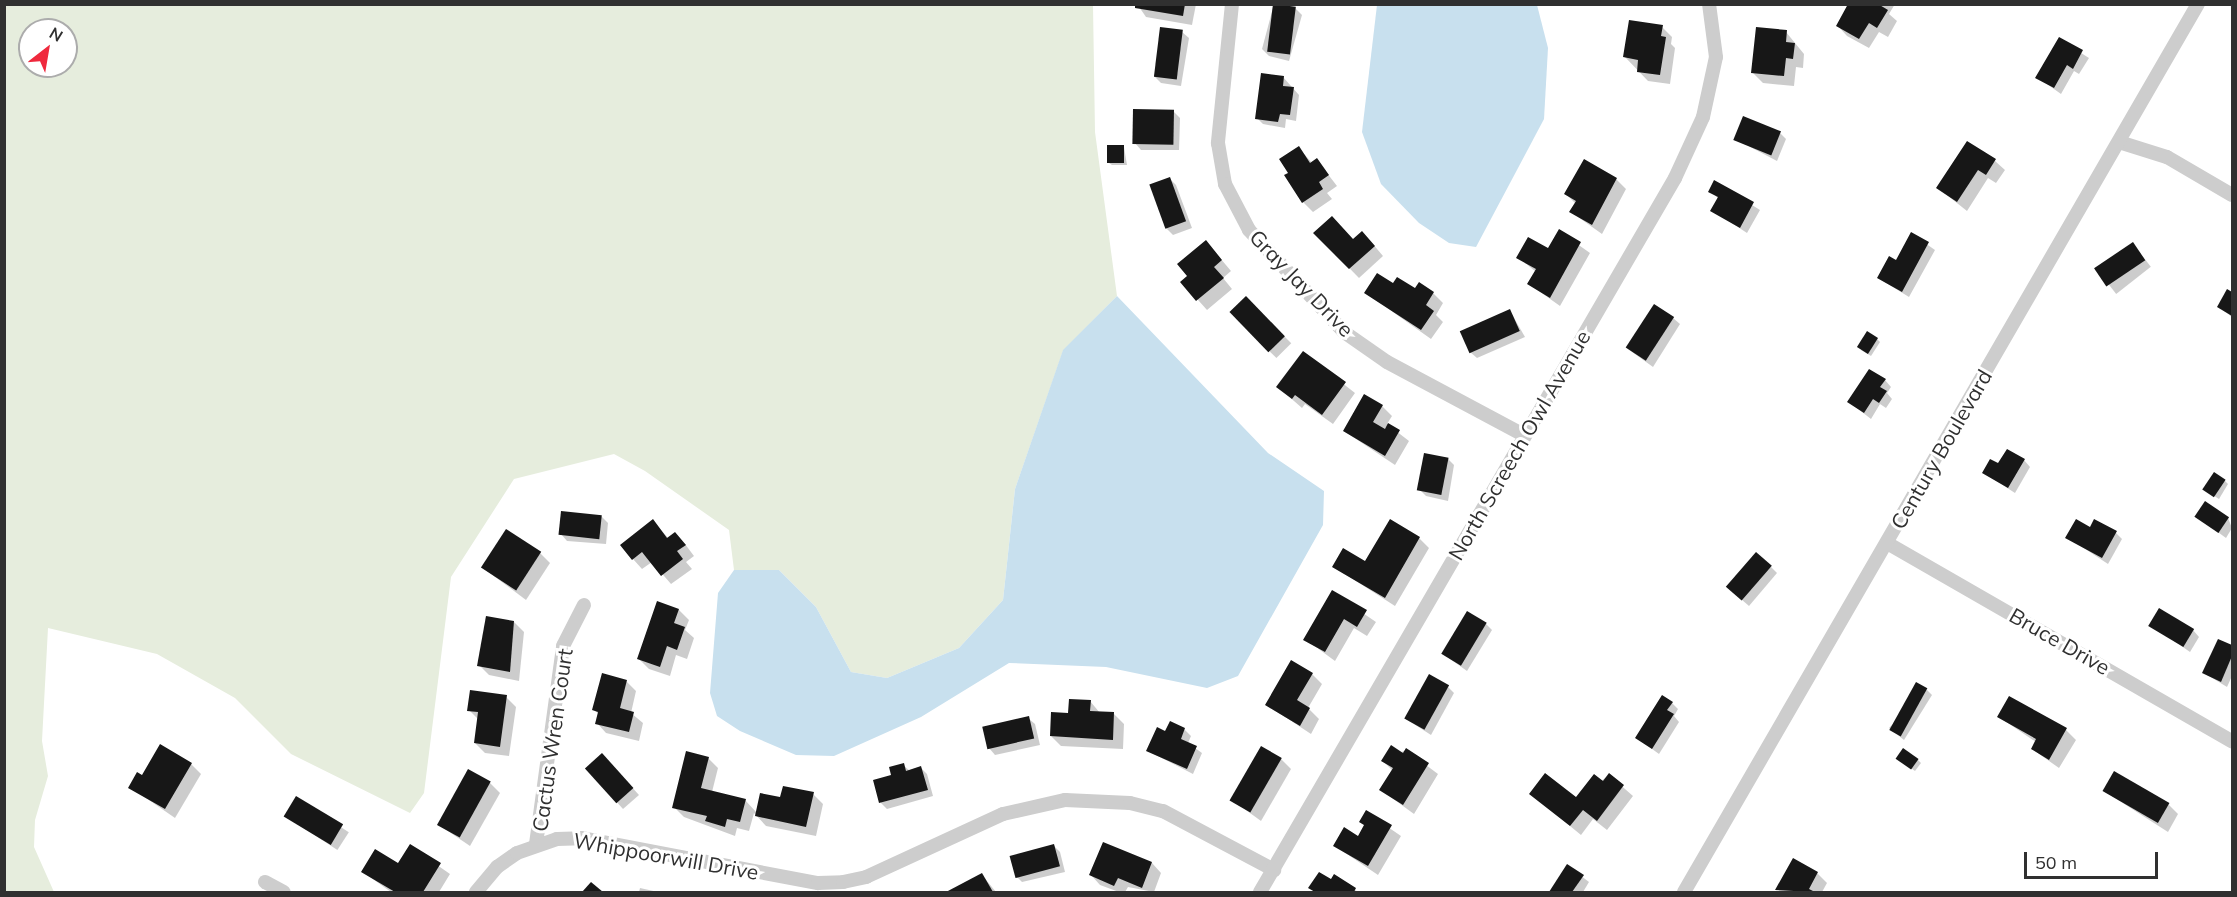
<!DOCTYPE html>
<style>
body{margin:0}
#map{position:relative;width:2237px;height:897px;overflow:hidden;background:#fff;font-family:Mulish,sans-serif}
div>[style]{position:absolute}
.green>*{inset:0;background:#e6eddd}
.water>*{inset:0;background:#c8e0ee}
.shadow>*{inset:0;background:#0003;transform-origin:0 0}
.building>*{inset:0;background:#171717;transform-origin:0 0}
.street>*{height:14px;margin:-7px;padding:0 7px;transform-origin:7px;border-radius:7px;background:#cdcdcd}
span{translate:-50% -50%;white-space:nowrap;text-align:center;line-height:1.15;-webkit-text-stroke:6px #fff;paint-order:stroke}
.street-label{font-size:21px;color:#303030}
.frame{position:absolute;inset:0;border:6px solid #303030;pointer-events:none}
.north{position:absolute;left:18px;top:18px;width:60px;height:60px;box-sizing:border-box;background:#fff;border:2px solid #acacac;border-radius:50%;rotate:31deg;font-size:16px;font-weight:700;line-height:24px;text-align:center;color:#303030}
.north::after{content:'';display:block;margin:auto;width:21px;height:27px;background:#ef293d;clip-path:polygon(50% 0,100% 100%,50% 72%,0 100%)}
.scale{position:absolute;left:2024px;top:852px;width:134px;height:27px;box-sizing:border-box;border:3px solid #303030;border-top:0;padding-left:8px;font-size:18px;line-height:21px;white-space:nowrap;color:#303030;-webkit-text-stroke:4px #fff;paint-order:stroke}
</style>
<div id="map">
<div class="green">
<div style="clip-path:polygon(evenodd,4px 5px,1093px 5px,1095px 132px,1117px 296px,1063px 351px,1015px 489px,1003px 600px,959px 648px,887px 678px,851px 672px,816px 607px,779px 570px,734px 570px,729px 530px,645px 471px,614px 454px,514px 479px,451px 577px,424px 793px,410px 813px,291px 754px,235px 698px,157px 654px,48px 628px,42px 741px,48px 776px,35px 820px,34px 847px,54px 892px,5px 892px,4px 5px,30px 30px,66px 30px,66px 66px,30px 66px,30px 30px)"></div>
</div>
<div class="water">
<div style="clip-path:polygon(1377px 5px,1537px 5px,1548px 48px,1544px 119px,1476px 247px,1449px 243px,1419px 223px,1381px 184px,1362px 132px)"></div>
<div style="clip-path:polygon(1117px 296px,1268px 453px,1324px 491px,1323px 525px,1238px 676px,1207px 688px,1106px 667px,1009px 663px,921px 717px,834px 756px,796px 755px,740px 731px,717px 716px,710px 693px,718px 593px,734px 570px,779px 570px,816px 607px,851px 672px,887px 678px,959px 648px,1003px 600px,1015px 489px,1063px 350px)"></div>
</div>
<div class="shadow">
<div style="clip-path:polygon(1137px 4px,1196px 4px,1192px 25px,1146px 17px)"></div>
<div style="clip-path:polygon(1274px 4px,1295px 8px,1302px 15px,1289px 61px,1269px 56px,1262px 49px)"></div>
<div style="clip-path:polygon(1850px 4px,1895px 4px,1889px 14px,1897px 21px,1888px 37px,1879px 32px,1869px 48px,1847px 36px,1838px 26px)"></div>
<div style="clip-path:polygon(1662px 27px,1672px 37px,1671px 44px,1675px 48px,1670px 84px,1648px 81px,1625px 57px)"></div>
<div style="clip-path:polygon(1182px 32px,1189px 38px,1181px 86px,1161px 83px,1154px 76px)"></div>
<div style="clip-path:polygon(1786px 32px,1804px 54px,1803px 68px,1796px 67px,1794px 86px,1763px 83px,1753px 73px)"></div>
<div style="clip-path:polygon(2059px 39px,2089px 58px,2079px 74px,2074px 71px,2061px 94px,2037px 77px)"></div>
<div style="clip-path:polygon(1283px 77px,1299px 95px,1296px 121px,1286px 119px,1285px 128px,1263px 124px,1257px 118px)"></div>
<div style="clip-path:polygon(1173px 111px,1180px 118px,1179px 150px,1141px 150px,1135px 143px)"></div>
<div style="clip-path:polygon(1780px 133px,1786px 139px,1777px 161px,1735px 139px)"></div>
<div style="clip-path:polygon(1124px 147px,1127px 165px,1112px 165px,1109px 163px)"></div>
<div style="clip-path:polygon(1299px 148px,1312px 163px,1317px 160px,1337px 186px,1327px 193px,1332px 199px,1313px 212px,1303px 202px,1290px 173px)"></div>
<div style="clip-path:polygon(1995px 161px,2005px 170px,1996px 183px,1988px 178px,1967px 211px,1938px 188px)"></div>
<div style="clip-path:polygon(1170px 179px,1176px 185px,1192px 228px,1173px 235px,1166px 228px)"></div>
<div style="clip-path:polygon(1616px 179px,1626px 189px,1602px 234px,1571px 212px,1576px 204px,1566px 194px)"></div>
<div style="clip-path:polygon(1715px 182px,1760px 210px,1747px 233px,1712px 210px,1719px 199px,1710px 191px)"></div>
<div style="clip-path:polygon(1559px 231px,1590px 253px,1560px 306px,1529px 284px,1536px 272px,1518px 257px,1548px 250px)"></div>
<div style="clip-path:polygon(1315px 233px,1372px 243px,1383px 256px,1359px 278px)"></div>
<div style="clip-path:polygon(1912px 234px,1935px 250px,1909px 297px,1878px 278px,1897px 262px)"></div>
<div style="left:2133px;top:244px;width:29px;height:44px;rotate:52deg"></div>
<div style="clip-path:polygon(1215px 252px,1231px 271px,1223px 278px,1232px 289px,1207px 310px,1182px 282px)"></div>
<div style="clip-path:polygon(1394px 285px,1433px 293px,1443px 303px,1436px 315px,1443px 322px,1431px 339px,1366px 293px)"></div>
<div style="clip-path:polygon(2227px 291px,2232px 294px,2232px 317px,2219px 307px)"></div>
<div style="left:1246px;top:298px;width:64px;height:21px;rotate:45deg"></div>
<div style="clip-path:polygon(1510px 311px,1525px 337px,1477px 358px,1470px 352px)"></div>
<div style="clip-path:polygon(1673px 318px,1680px 324px,1653px 367px,1628px 349px)"></div>
<div style="clip-path:polygon(1877px 339px,1880px 342px,1871px 356px,1861px 350px)"></div>
<div style="clip-path:polygon(1304px 353px,1355px 393px,1333px 424px,1305px 404px,1302px 408px,1278px 387px)"></div>
<div style="clip-path:polygon(1885px 380px,1891px 387px,1887px 393px,1892px 399px,1886px 408px,1880px 404px,1871px 419px,1849px 402px)"></div>
<div style="clip-path:polygon(1382px 406px,1392px 416px,1387px 424px,1409px 441px,1395px 465px,1344px 431px)"></div>
<div style="clip-path:polygon(1448px 459px,1454px 465px,1448px 501px,1426px 496px,1420px 490px)"></div>
<div style="clip-path:polygon(2024px 460px,2030px 467px,2015px 493px,1984px 473px)"></div>
<div style="clip-path:polygon(2225px 481px,2228px 484px,2219px 499px,2208px 492px)"></div>
<div style="clip-path:polygon(601px 516px,608px 523px,606px 544px,567px 541px,561px 534px)"></div>
<div style="clip-path:polygon(2197px 517px,2228px 518px,2232px 528px,2226px 538px)"></div>
<div style="clip-path:polygon(653px 521px,669px 539px,685px 544px,694px 556px,686px 562px,692px 569px,671px 584px,652px 562px,642px 569px,633px 559px)"></div>
<div style="clip-path:polygon(2090px 529px,2116px 533px,2122px 539px,2108px 564px,2067px 537px)"></div>
<div style="clip-path:polygon(1419px 538px,1429px 548px,1395px 606px,1334px 567px,1366px 563px)"></div>
<div style="clip-path:polygon(540px 553px,550px 563px,526px 600px,483px 568px)"></div>
<div style="clip-path:polygon(1771px 567px,1777px 573px,1749px 606px,1734px 593px)"></div>
<div style="clip-path:polygon(1332px 592px,1376px 622px,1367px 636px,1354px 628px,1335px 661px,1305px 639px)"></div>
<div style="clip-path:polygon(658px 603px,679px 610px,689px 620px,685px 630px,694px 638px,687px 659px,676px 655px,670px 676px,649px 669px,639px 659px)"></div>
<div style="clip-path:polygon(514px 622px,524px 632px,519px 681px,489px 675px,479px 665px)"></div>
<div style="clip-path:polygon(1486px 624px,1492px 630px,1467px 671px,1443px 654px)"></div>
<div style="clip-path:polygon(2151px 625px,2193px 630px,2199px 637px,2190px 652px)"></div>
<div style="clip-path:polygon(2219px 641px,2232px 647px,2232px 676px,2227px 687px,2204px 673px)"></div>
<div style="clip-path:polygon(1312px 674px,1322px 684px,1308px 708px,1319px 719px,1311px 734px,1267px 705px)"></div>
<div style="clip-path:polygon(626px 681px,636px 691px,631px 713px,643px 723px,639px 741px,606px 733px,597px 723px,599px 714px,594px 710px)"></div>
<div style="clip-path:polygon(1448px 687px,1454px 693px,1431px 735px,1406px 719px)"></div>
<div style="clip-path:polygon(1926px 689px,1932px 695px,1904px 740px,1889px 728px)"></div>
<div style="clip-path:polygon(506px 697px,516px 707px,509px 756px,485px 753px,475px 743px,479px 720px,469px 710px)"></div>
<div style="clip-path:polygon(1090px 701px,1100px 713px,1114px 714px,1124px 724px,1123px 749px,1061px 746px,1051px 736px,1070px 714px)"></div>
<div style="clip-path:polygon(1672px 703px,1678px 709px,1674px 716px,1679px 722px,1659px 754px,1637px 738px)"></div>
<div style="clip-path:polygon(1999px 717px,2066px 730px,2076px 740px,2059px 768px,2032px 749px,2036px 742px)"></div>
<div style="clip-path:polygon(1028px 718px,1035px 724px,1040px 745px,995px 755px,989px 748px)"></div>
<div style="clip-path:polygon(1184px 729px,1191px 736px,1188px 743px,1202px 753px,1193px 774px,1148px 751px,1166px 733px)"></div>
<div style="clip-path:polygon(1406px 750px,1438px 774px,1414px 814px,1381px 790px,1393px 771px,1383px 761px)"></div>
<div style="clip-path:polygon(708px 758px,718px 768px,712px 792px,745px 800px,757px 813px,781px 799px,813px 794px,823px 804px,816px 836px,766px 826px,754px 813px,749px 831px,737px 828px,735px 836px,684px 817px,674px 807px)"></div>
<div style="clip-path:polygon(1281px 759px,1291px 769px,1261px 821px,1232px 800px)"></div>
<div style="clip-path:polygon(1918px 760px,1921px 763px,1915px 771px,1901px 761px)"></div>
<div style="clip-path:polygon(609px 762px,639px 795px,623px 809px,587px 769px)"></div>
<div style="clip-path:polygon(191px 764px,201px 774px,175px 818px,130px 787px,143px 778px)"></div>
<div style="clip-path:polygon(903px 765px,910px 771px,921px 768px,927px 774px,933px 796px,887px 809px,881px 803px,874px 782px,893px 776px)"></div>
<div style="clip-path:polygon(1609px 775px,1633px 796px,1607px 830px,1593px 819px,1581px 835px,1531px 794px,1577px 800px)"></div>
<div style="clip-path:polygon(490px 783px,500px 793px,470px 846px,439px 825px)"></div>
<div style="clip-path:polygon(2104px 791px,2168px 804px,2178px 814px,2168px 832px)"></div>
<div style="left:296px;top:798px;width:63px;height:21px;rotate:33deg"></div>
<div style="clip-path:polygon(1366px 812px,1401px 836px,1378px 875px,1335px 846px,1359px 838px,1366px 826px)"></div>
<div style="clip-path:polygon(1103px 844px,1152px 863px,1161px 873px,1154px 892px,1128px 887px,1125px 892px,1119px 892px,1100px 885px,1091px 875px)"></div>
<div style="clip-path:polygon(410px 846px,450px 874px,439px 892px,391px 892px,363px 872px,398px 865px)"></div>
<div style="clip-path:polygon(1054px 846px,1060px 852px,1065px 872px,1022px 882px,1016px 876px)"></div>
<div style="clip-path:polygon(1568px 866px,1589px 882px,1583px 892px,1550px 892px)"></div>
<div style="clip-path:polygon(1817px 873px,1827px 883px,1822px 892px,1777px 889px)"></div>
<div style="clip-path:polygon(982px 875px,996px 892px,949px 892px)"></div>
<div style="clip-path:polygon(1334px 876px,1358px 892px,1315px 892px,1310px 888px,1331px 881px)"></div>
<div style="clip-path:polygon(640px 888px,658px 892px,639px 892px)"></div>
</div>
<div class="building">
<div style="clip-path:polygon(1135px 4px,1185px 4px,1183px 16px,1135px 8px)"></div>
<div style="left:1273px;top:4px;width:23px;height:48px;rotate:7deg"></div>
<div style="clip-path:polygon(1848px 4px,1878px 4px,1888px 10px,1877px 28px,1869px 23px,1859px 39px,1836px 26px)"></div>
<div style="clip-path:polygon(1629px 20px,1663px 25px,1661px 36px,1666px 37px,1660px 75px,1637px 72px,1638px 60px,1623px 57px)"></div>
<div style="left:1160px;top:27px;width:23px;height:50px;rotate:7deg"></div>
<div style="clip-path:polygon(1756px 27px,1787px 30px,1786px 42px,1795px 43px,1793px 59px,1786px 58px,1784px 76px,1751px 73px)"></div>
<div style="clip-path:polygon(2059px 37px,2083px 50px,2073px 69px,2067px 65px,2054px 88px,2035px 78px)"></div>
<div style="clip-path:polygon(1261px 73px,1284px 76px,1283px 86px,1294px 87px,1290px 115px,1280px 114px,1278px 122px,1255px 119px)"></div>
<div style="left:1133px;top:109px;width:41px;height:35px;rotate:1deg"></div>
<div style="left:1743px;top:116px;width:41px;height:26px;rotate:22deg"></div>
<div style="clip-path:polygon(1967px 141px,1996px 159px,1986px 175px,1978px 170px,1957px 202px,1936px 188px)"></div>
<div style="left:1107px;top:145px;width:17px;height:18px"></div>
<div style="clip-path:polygon(1299px 146px,1310px 163px,1317px 158px,1329px 175px,1319px 182px,1323px 189px,1302px 203px,1284px 175px,1288px 173px,1279px 159px)"></div>
<div style="clip-path:polygon(1584px 159px,1617px 178px,1592px 225px,1569px 212px,1576px 201px,1564px 194px)"></div>
<div style="left:1170px;top:177px;width:47px;height:22px;rotate:70deg"></div>
<div style="clip-path:polygon(1714px 180px,1754px 202px,1740px 228px,1710px 211px,1718px 197px,1708px 192px)"></div>
<div style="clip-path:polygon(1332px 216px,1353px 239px,1362px 231px,1375px 246px,1349px 269px,1313px 233px)"></div>
<div style="clip-path:polygon(1559px 229px,1581px 242px,1550px 298px,1527px 284px,1536px 269px,1516px 258px,1528px 237px,1548px 248px)"></div>
<div style="clip-path:polygon(1911px 232px,1929px 242px,1902px 292px,1877px 278px,1889px 256px,1896px 260px)"></div>
<div style="clip-path:polygon(1206px 240px,1222px 260px,1214px 267px,1224px 278px,1196px 301px,1180px 282px,1187px 276px,1177px 264px)"></div>
<div style="left:2133px;top:242px;width:22px;height:47px;rotate:56deg"></div>
<div style="clip-path:polygon(1377px 273px,1393px 283px,1397px 277px,1415px 288px,1419px 282px,1434px 292px,1426px 305px,1434px 311px,1421px 330px,1364px 293px)"></div>
<div style="clip-path:polygon(2227px 289px,2232px 292px,2232px 316px,2217px 307px)"></div>
<div style="left:1246px;top:296px;width:56px;height:23px;rotate:46deg"></div>
<div style="left:1654px;top:304px;width:24px;height:52px;rotate:33deg"></div>
<div style="left:1510px;top:309px;width:24px;height:55px;rotate:66deg"></div>
<div style="left:1867px;top:331px;width:13px;height:19px;rotate:32deg"></div>
<div style="clip-path:polygon(1303px 351px,1346px 382px,1322px 415px,1295px 395px,1292px 399px,1276px 387px)"></div>
<div style="clip-path:polygon(1869px 369px,1886px 379px,1880px 387px,1887px 391px,1879px 403px,1873px 399px,1864px 413px,1847px 402px)"></div>
<div style="clip-path:polygon(1364px 394px,1383px 405px,1373px 422px,1385px 429px,1388px 423px,1400px 430px,1385px 456px,1343px 431px)"></div>
<div style="clip-path:polygon(2007px 449px,2025px 459px,2008px 488px,1982px 473px,1990px 459px,1998px 463px)"></div>
<div style="left:1424px;top:453px;width:25px;height:38px;rotate:11deg"></div>
<div style="left:2214px;top:472px;width:14px;height:21px;rotate:34deg"></div>
<div style="left:2205px;top:501px;width:29px;height:19px;rotate:34deg"></div>
<div style="left:561px;top:511px;width:41px;height:24px;rotate:6deg"></div>
<div style="clip-path:polygon(653px 519px,667px 538px,675px 532px,686px 545px,677px 551px,683px 559px,661px 576px,642px 552px,632px 560px,620px 545px)"></div>
<div style="clip-path:polygon(1390px 519px,1420px 537px,1385px 598px,1332px 567px,1343px 548px,1365px 561px)"></div>
<div style="clip-path:polygon(2076px 519px,2090px 527px,2094px 519px,2117px 531px,2102px 558px,2065px 538px)"></div>
<div style="left:506px;top:529px;width:42px;height:46px;rotate:33deg"></div>
<div style="left:1756px;top:552px;width:21px;height:46px;rotate:41deg"></div>
<div style="clip-path:polygon(1332px 590px,1367px 610px,1357px 627px,1344px 619px,1325px 652px,1303px 640px)"></div>
<div style="clip-path:polygon(657px 601px,679px 609px,674px 623px,685px 627px,677px 650px,667px 646px,660px 667px,637px 659px)"></div>
<div style="left:2159px;top:608px;width:41px;height:21px;rotate:31deg"></div>
<div style="left:1467px;top:611px;width:23px;height:50px;rotate:31deg"></div>
<div style="clip-path:polygon(486px 616px,514px 621px,510px 672px,477px 666px)"></div>
<div style="clip-path:polygon(2218px 639px,2232px 645px,2232px 656px,2221px 682px,2202px 673px)"></div>
<div style="clip-path:polygon(1291px 660px,1313px 673px,1297px 700px,1310px 708px,1300px 726px,1265px 705px)"></div>
<div style="clip-path:polygon(602px 673px,627px 680px,620px 708px,634px 712px,629px 732px,595px 724px,598px 712px,592px 710px)"></div>
<div style="left:1429px;top:674px;width:23px;height:51px;rotate:29deg"></div>
<div style="left:1916px;top:682px;width:13px;height:55px;rotate:29deg"></div>
<div style="clip-path:polygon(470px 690px,507px 695px,500px 747px,474px 743px,478px 712px,467px 711px)"></div>
<div style="clip-path:polygon(1662px 695px,1673px 702px,1667px 710px,1674px 714px,1652px 749px,1635px 738px)"></div>
<div style="clip-path:polygon(2009px 696px,2067px 728px,2049px 760px,2031px 749px,2036px 739px,1997px 717px)"></div>
<div style="clip-path:polygon(1069px 699px,1091px 700px,1090px 711px,1114px 712px,1113px 740px,1050px 736px,1051px 712px,1068px 713px)"></div>
<div style="left:1029px;top:716px;width:23px;height:48px;rotate:77deg"></div>
<div style="clip-path:polygon(1170px 721px,1185px 728px,1181px 739px,1197px 746px,1187px 769px,1146px 751px,1157px 727px,1165px 731px)"></div>
<div style="clip-path:polygon(160px 744px,192px 763px,165px 809px,128px 788px,137px 772px,142px 775px)"></div>
<div style="clip-path:polygon(1391px 745px,1403px 753px,1406px 748px,1429px 763px,1403px 805px,1379px 790px,1393px 768px,1381px 761px)"></div>
<div style="left:1261px;top:746px;width:24px;height:63px;rotate:30deg"></div>
<div style="left:1903px;top:748px;width:19px;height:13px;rotate:35deg"></div>
<div style="clip-path:polygon(686px 751px,709px 757px,701px 788px,746px 799px,740px 822px,727px 819px,725px 827px,705px 821px,707px 816px,672px 808px)"></div>
<div style="left:602px;top:753px;width:47px;height:23px;rotate:48deg"></div>
<div style="clip-path:polygon(904px 763px,906px 771px,921px 766px,928px 790px,879px 803px,873px 780px,891px 775px,889px 767px)"></div>
<div style="left:468px;top:769px;width:26px;height:64px;rotate:29deg"></div>
<div style="left:2114px;top:771px;width:64px;height:23px;rotate:30deg"></div>
<div style="clip-path:polygon(1545px 773px,1576px 797px,1594px 774px,1603px 781px,1609px 773px,1624px 785px,1597px 821px,1583px 810px,1570px 826px,1529px 794px)"></div>
<div style="clip-path:polygon(783px 786px,814px 792px,806px 827px,755px 816px,760px 793px,780px 797px)"></div>
<div style="left:296px;top:796px;width:55px;height:24px;rotate:31deg"></div>
<div style="clip-path:polygon(1366px 810px,1392px 825px,1368px 866px,1333px 846px,1344px 827px,1358px 836px,1364px 825px,1359px 822px)"></div>
<div style="clip-path:polygon(1103px 842px,1152px 862px,1142px 888px,1118px 878px,1114px 886px,1089px 875px)"></div>
<div style="clip-path:polygon(410px 844px,441px 863px,423px 892px,395px 892px,361px 872px,375px 849px,398px 863px)"></div>
<div style="left:1054px;top:844px;width:23px;height:46px;rotate:75deg"></div>
<div style="clip-path:polygon(1793px 858px,1818px 872px,1809px 889px,1815px 892px,1775px 890px)"></div>
<div style="clip-path:polygon(1567px 864px,1584px 875px,1572px 892px,1549px 892px)"></div>
<div style="clip-path:polygon(1319px 872px,1331px 879px,1334px 874px,1356px 888px,1354px 892px,1315px 892px,1308px 888px)"></div>
<div style="clip-path:polygon(982px 873px,993px 892px,946px 892px)"></div>
<div style="clip-path:polygon(591px 882px,603px 892px,582px 892px)"></div>
</div>
<div class="street">
<div style="left:1232px;top:4px;width:140px;rotate:95.8deg"></div>
<div style="left:1218px;top:143px;width:42px;rotate:80.3deg"></div>
<div style="left:1225px;top:184px;width:52px;rotate:62.4deg"></div>
<div style="left:1249px;top:230px;width:139px;rotate:47deg"></div>
<div style="left:1344px;top:332px;width:52px;rotate:34.9deg"></div>
<div style="left:1387px;top:362px;width:155px;rotate:28.1deg"></div>
<div style="left:2119px;top:142px;width:50px;rotate:17.4deg"></div>
<div style="left:2167px;top:157px;width:75px;rotate:30.3deg"></div>
<div style="left:1887px;top:543px;width:398px;rotate:29.9deg"></div>
<div style="left:536px;top:844px;width:200px;rotate:-82.2deg"></div>
<div style="left:563px;top:646px;width:46px;rotate:-62.9deg"></div>
<div style="left:265px;top:882px;width:21px;rotate:28deg"></div>
<div style="left:476px;top:892px;width:33px;rotate:-50deg"></div>
<div style="left:497px;top:867px;width:24px;rotate:-35deg"></div>
<div style="left:517px;top:853px;width:42px;rotate:-19.3deg"></div>
<div style="left:557px;top:839px;width:24px;rotate:-2deg"></div>
<div style="left:581px;top:838px;width:241px;rotate:10.8deg"></div>
<div style="left:818px;top:883px;width:25px;rotate:-2deg"></div>
<div style="left:843px;top:882px;width:24px;rotate:-12deg"></div>
<div style="left:866px;top:877px;width:151px;rotate:-24.7deg"></div>
<div style="left:1003px;top:814px;width:64px;rotate:-12.7deg"></div>
<div style="left:1065px;top:800px;width:65px;rotate:2.6deg"></div>
<div style="left:1130px;top:803px;width:34px;rotate:14deg"></div>
<div style="left:1163px;top:811px;width:126px;rotate:28deg"></div>
<div style="left:1260px;top:892px;width:826px;rotate:-59.83deg"></div>
<div style="left:1675px;top:178px;width:67px;rotate:-65.3deg"></div>
<div style="left:1703px;top:117px;width:61px;rotate:-77.8deg"></div>
<div style="left:1716px;top:57px;width:53px;rotate:-97.5deg"></div>
<div style="left:1684px;top:892px;width:1026px;rotate:-59.94deg"></div>
</div>
<div class="street-label">
<span style="left:1302px;top:283px;rotate:46deg">Gray Jay Drive</span>
<span style="left:1519px;top:445px;rotate:-60deg">North Screech Owl Avenue</span>
<span style="left:1941px;top:449px;rotate:-60deg">Century Boulevard</span>
<span style="left:2060px;top:641px;rotate:30deg">Bruce Drive</span>
<span style="left:552px;top:740px;rotate:-82deg">Cactus Wren Court</span>
<span style="left:666px;top:856px;rotate:10deg">Whippoorwill Drive</span>
</div>
<div class="frame"></div>
<div class="north">N</div>
<div class="scale">50 m</div>
</div>
